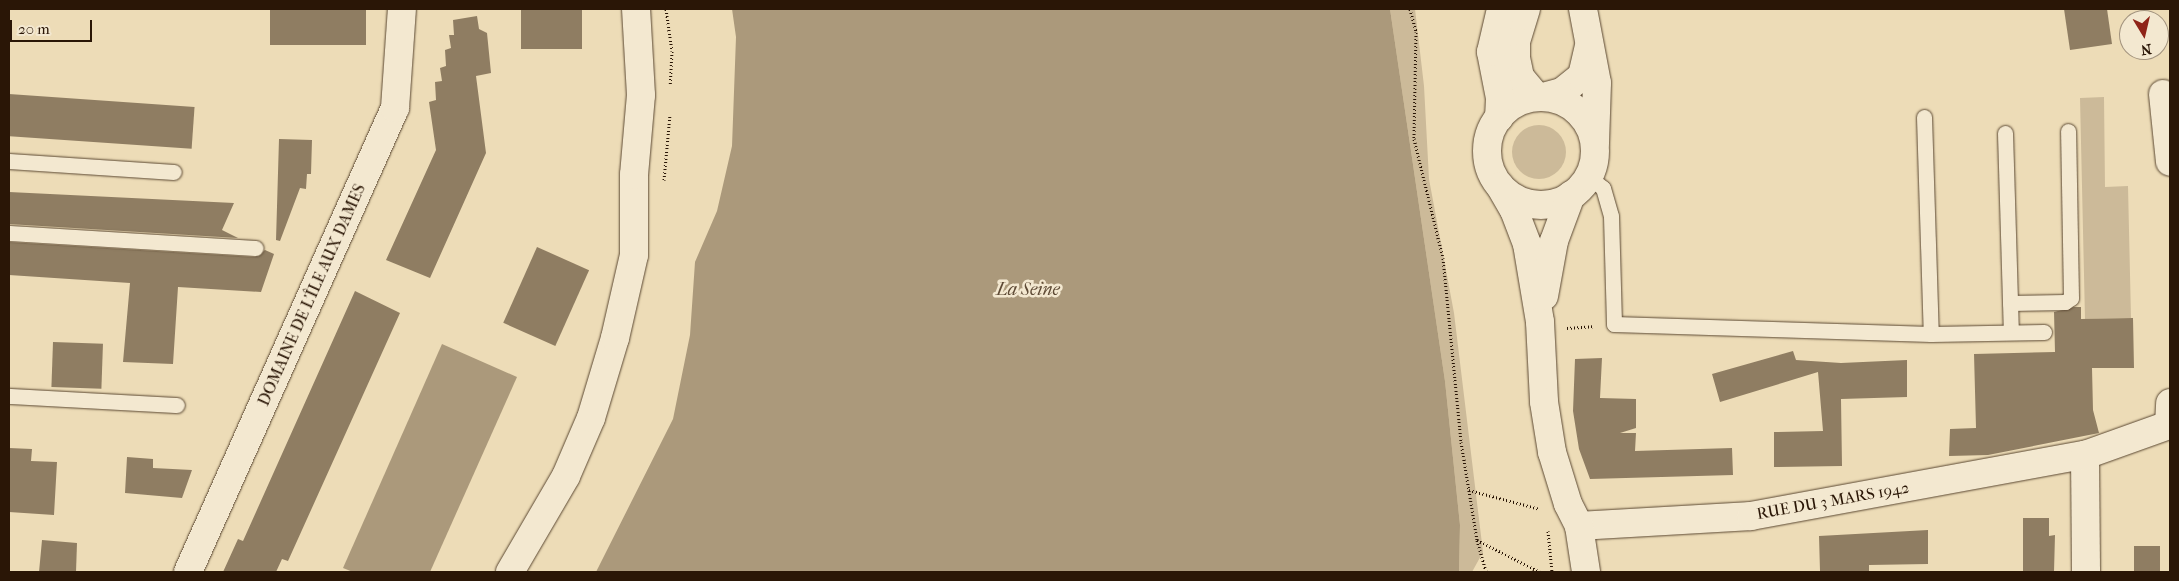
<!DOCTYPE html>
<meta charset="utf-8">
<style>
body{margin:0}
#map{position:relative;width:2179px;height:581px;overflow:hidden;background:#eddcb7;font-family:"IM FELL French Canon",serif}
div>[style]{position:absolute}
.green>*{inset:0;background:#ccba99}
.round{border-radius:50%}
.water>*{inset:0;background:#ab997b}
.building>*{inset:0;background:#8f7d62;transform-origin:0 0}
.path>*{height:3px;margin-top:-1.5px;transform-origin:0;background:repeating-linear-gradient(90deg,#2a1606 0 1px,transparent 0 3.5px)}
.roads{filter:drop-shadow(0 0 1px #5b4832) drop-shadow(0 0 1px #5b4832)}
.service>*{height:15px;margin:-7.5px;padding:0 7.5px;transform-origin:7.5px;border-radius:7.5px;background:#f3e8d0}
.minor>*{height:28px;margin:-14px;padding:0 14px;transform-origin:14px;border-radius:14px;background:#f3e8d0}
.secondary>*{height:28px;margin:-14px;padding:0 14px;transform-origin:14px;border-radius:14px;background:#f3e8d0}
.secondary>.ring{margin:-14px;padding:0;box-sizing:content-box;background:none;border:28px solid #f3e8d0;border-radius:50%}
span{translate:-50% -50%;white-space:nowrap;text-align:center;line-height:1.15;-webkit-text-stroke:5px #f3e8d0;paint-order:stroke}
.street-label{font-size:16px;color:#2a1606}
.water-label{font-size:18px;color:#5e4a35;font-style:italic}
.frame{position:absolute;inset:0;border:10px solid #2a1606;pointer-events:none}
.north{position:absolute;left:2119px;top:10px;width:50px;height:50px;box-sizing:border-box;background:#f3e8d0;border:1px solid #a3947f;border-radius:50%;rotate:171deg;font-size:14px;font-weight:700;line-height:20px;text-align:center;color:#2a1606}
.north::after{content:'';display:block;margin:auto;width:18px;height:22px;background:#8f2418;clip-path:polygon(50% 0,100% 100%,50% 72%,0 100%)}
.scale{position:absolute;left:10px;top:20px;width:82px;height:22px;box-sizing:border-box;border:2px solid #2a1606;border-top:0;padding-left:6px;font-size:15px;line-height:18px;white-space:nowrap;color:#2a1606;-webkit-text-stroke:4px #f3e8d0;paint-order:stroke}
</style>
<div id="map">
<div class="green">
<div style="clip-path:polygon(1390px 9px,1415px 9px,1424px 86px,1429px 179px,1454px 313px,1483px 552px,1472px 572px,1459px 572px,1460px 525px,1445px 381px)"></div>
<div style="clip-path:polygon(2104px 97px,2105px 187px,2128px 186px,2131px 318px,2085px 319px,2080px 98px)"></div>
<div class="round" style="left:1512px;top:125px;width:54px;height:54px"></div>
</div>
<div class="water">
<div style="clip-path:polygon(732px 9px,1390px 9px,1445px 381px,1460px 525px,1459px 572px,596px 572px,673px 419px,690px 335px,695px 262px,717px 211px,732px 146px,736px 37px)"></div>
<div style="clip-path:polygon(442px 344px,517px 377px,430px 572px,353px 572px,343px 568px)"></div>
</div>
<div class="building">
<div style="left:270px;top:9px;width:96px;height:36px"></div>
<div style="left:521px;top:9px;width:61px;height:40px"></div>
<div style="clip-path:polygon(2064px 9px,2107px 9px,2112px 44px,2070px 50px)"></div>
<div style="clip-path:polygon(477px 16px,479px 29px,487px 33px,491px 73px,476px 76px,486px 153px,430px 278px,386px 260px,436px 150px,429px 102px,436px 100px,435px 82px,442px 81px,440px 68px,446px 66px,445px 50px,451px 48px,449px 35px,454px 35px,453px 20px)"></div>
<div style="left:9px;top:94px;width:186px;height:42px;rotate:4deg"></div>
<div style="clip-path:polygon(279px 139px,312px 140px,311px 174px,307px 174px,306px 189px,300px 188px,280px 241px,276px 240px)"></div>
<div style="clip-path:polygon(9px 192px,234px 203px,222px 230px,238px 238px,9px 224px)"></div>
<div style="clip-path:polygon(9px 242px,255px 257px,265px 250px,274px 254px,261px 292px,178px 287px,173px 364px,123px 362px,130px 283px,9px 275px)"></div>
<div style="left:537px;top:247px;width:57px;height:83px;rotate:24deg"></div>
<div style="clip-path:polygon(355px 291px,400px 313px,288px 561px,282px 559px,276px 572px,223px 572px,238px 539px,243px 541px)"></div>
<div style="clip-path:polygon(2074px 307px,2081px 307px,2081px 319px,2133px 318px,2134px 368px,2092px 368px,2093px 410px,2099px 433px,1988px 455px,1949px 456px,1950px 429px,1976px 428px,1974px 354px,2055px 352px,2054px 312px)"></div>
<div style="left:53px;top:342px;width:50px;height:45px;rotate:2deg"></div>
<div style="clip-path:polygon(1793px 351px,1796px 360px,1841px 363px,1907px 360px,1907px 397px,1841px 399px,1842px 466px,1774px 467px,1774px 432px,1823px 431px,1818px 372px,1720px 402px,1712px 374px)"></div>
<div style="clip-path:polygon(1602px 358px,1600px 398px,1636px 399px,1636px 428px,1620px 433px,1636px 433px,1635px 451px,1732px 448px,1733px 475px,1590px 479px,1579px 449px,1573px 411px,1575px 359px)"></div>
<div style="clip-path:polygon(9px 448px,32px 449px,31px 461px,57px 462px,54px 515px,9px 512px)"></div>
<div style="clip-path:polygon(127px 457px,153px 459px,153px 468px,192px 470px,182px 498px,125px 493px)"></div>
<div style="clip-path:polygon(2023px 518px,2049px 518px,2049px 536px,2055px 535px,2054px 572px,2023px 572px)"></div>
<div style="clip-path:polygon(1928px 530px,1928px 564px,1869px 565px,1869px 571px,1820px 571px,1819px 536px)"></div>
<div style="clip-path:polygon(42px 540px,77px 543px,76px 572px,39px 572px)"></div>
<div style="left:2134px;top:546px;width:26px;height:26px"></div>
</div>
<div class="path">
<div style="left:666px;top:9px;width:42px;rotate:81.9deg"></div>
<div style="left:672px;top:51px;width:34px;rotate:93deg"></div>
<div style="left:1410px;top:9px;width:24px;rotate:75deg"></div>
<div style="left:1416px;top:32px;width:107px;rotate:91.1deg"></div>
<div style="left:1414px;top:139px;width:122px;rotate:76.3deg"></div>
<div style="left:1443px;top:258px;width:185px;rotate:84.4deg"></div>
<div style="left:1461px;top:442px;width:99px;rotate:80.7deg"></div>
<div style="left:1477px;top:540px;width:33px;rotate:74deg"></div>
<div style="left:664px;top:180px;width:66px;rotate:-84.8deg"></div>
<div style="left:1567px;top:328px;width:26px;rotate:-4deg"></div>
<div style="left:1469px;top:490px;width:73px;rotate:15deg"></div>
<div style="left:1548px;top:531px;width:41px;rotate:84.4deg"></div>
<div style="left:1477px;top:540px;width:71px;rotate:26.9deg"></div>
</div>
<div class="roads">
<div class="service">
<div style="left:1924px;top:117px;width:217px;rotate:88.2deg"></div>
<div style="left:2005px;top:133px;width:198px;rotate:88.3deg"></div>
<div style="left:9px;top:161px;width:165px;rotate:3.8deg"></div>
<div style="left:1588px;top:176px;width:19px;rotate:39deg"></div>
<div style="left:1603px;top:188px;width:29px;rotate:74deg"></div>
<div style="left:1611px;top:216px;width:108px;rotate:88.4deg"></div>
<div style="left:1614px;top:324px;width:317px;rotate:1.8deg"></div>
<div style="left:1931px;top:334px;width:113px;rotate:-1deg"></div>
<div style="left:9px;top:233px;width:247px;rotate:3.5deg"></div>
<div style="left:2010px;top:303px;width:55px;rotate:-1deg"></div>
<div style="left:2065px;top:302px;width:7px;rotate:-34deg"></div>
<div style="left:2071px;top:298px;width:167px;rotate:-91deg"></div>
<div style="left:9px;top:396px;width:168px;rotate:3.1deg"></div>
</div>
<div class="minor">
<div style="left:2163px;top:94px;width:68px;rotate:84.1deg"></div>
<div style="left:2085px;top:455px;width:117px;rotate:89.5deg"></div>
<div style="left:1579px;top:526px;width:172px;rotate:-3.3deg"></div>
<div style="left:1751px;top:516px;width:340px;rotate:-10.4deg"></div>
<div style="left:2085px;top:455px;width:89px;rotate:-19.7deg"></div>
<div style="left:2169px;top:425px;width:22px;rotate:-87deg"></div>
<div style="left:188px;top:572px;width:508px;rotate:-65.96deg"></div>
<div style="left:395px;top:108px;width:99px;rotate:-86deg"></div>
<div style="left:510px;top:572px;width:111px;rotate:-59.7deg"></div>
<div style="left:566px;top:476px;width:63px;rotate:-66.7deg"></div>
<div style="left:591px;top:418px;width:84px;rotate:-73.3deg"></div>
<div style="left:615px;top:338px;width:85px;rotate:-77.1deg"></div>
<div style="left:634px;top:255px;width:80px;rotate:-90deg"></div>
<div style="left:634px;top:175px;width:80px;rotate:-85deg"></div>
<div style="left:641px;top:95px;width:86px;rotate:-93.3deg"></div>
</div>
<div class="secondary">
<div style="left:1526px;top:9px;width:34px;rotate:107deg"></div>
<div style="left:1516px;top:41px;width:17px;rotate:90deg"></div>
<div style="left:1516px;top:58px;width:19px;rotate:78deg"></div>
<div style="left:1520px;top:77px;width:26px;rotate:50deg"></div>
<div style="left:1583px;top:9px;width:75px;rotate:79.3deg"></div>
<div style="left:1597px;top:83px;width:60px;rotate:91.9deg"></div>
<div style="left:1543px;top:97px;width:20px;rotate:-15deg"></div>
<div style="left:1562px;top:92px;width:26px;rotate:-39deg"></div>
<div style="left:1582px;top:76px;width:31px;rotate:-77deg"></div>
<div class="ring" style="left:1487px;top:97px;width:80px;height:80px"></div>
<div style="left:1499px;top:118px;width:20px;rotate:-87deg"></div>
<div style="left:1500px;top:98px;width:47px;rotate:-101.1deg"></div>
<div style="left:1491px;top:52px;width:44px;rotate:-76.9deg"></div>
<div style="left:1500px;top:186px;width:28px;rotate:60deg"></div>
<div style="left:1514px;top:210px;width:36px;rotate:69deg"></div>
<div style="left:1527px;top:244px;width:79px;rotate:80.5deg"></div>
<div style="left:1540px;top:322px;width:80px;rotate:87.1deg"></div>
<div style="left:1544px;top:402px;width:51px;rotate:80.9deg"></div>
<div style="left:1552px;top:452px;width:54px;rotate:72.9deg"></div>
<div style="left:1568px;top:504px;width:25px;rotate:63deg"></div>
<div style="left:1579px;top:526px;width:47px;rotate:81.3deg"></div>
<div style="left:1544px;top:296px;width:56px;rotate:-79.7deg"></div>
<div style="left:1554px;top:241px;width:49px;rotate:-69.7deg"></div>
</div>
</div>
<div class="street-label">
<span style="left:312px;top:295px;rotate:-66deg">DOMAINE DE L'ÎLE AUX DAMES</span>
<span style="left:1833px;top:501px;rotate:-10deg">RUE DU 3 MARS 1942</span>
</div>
<div class="water-label">
<span style="left:1028px;top:290px">La Seine</span>
</div>
<div class="frame"></div>
<div class="north">N</div>
<div class="scale">20 m</div>
</div>
